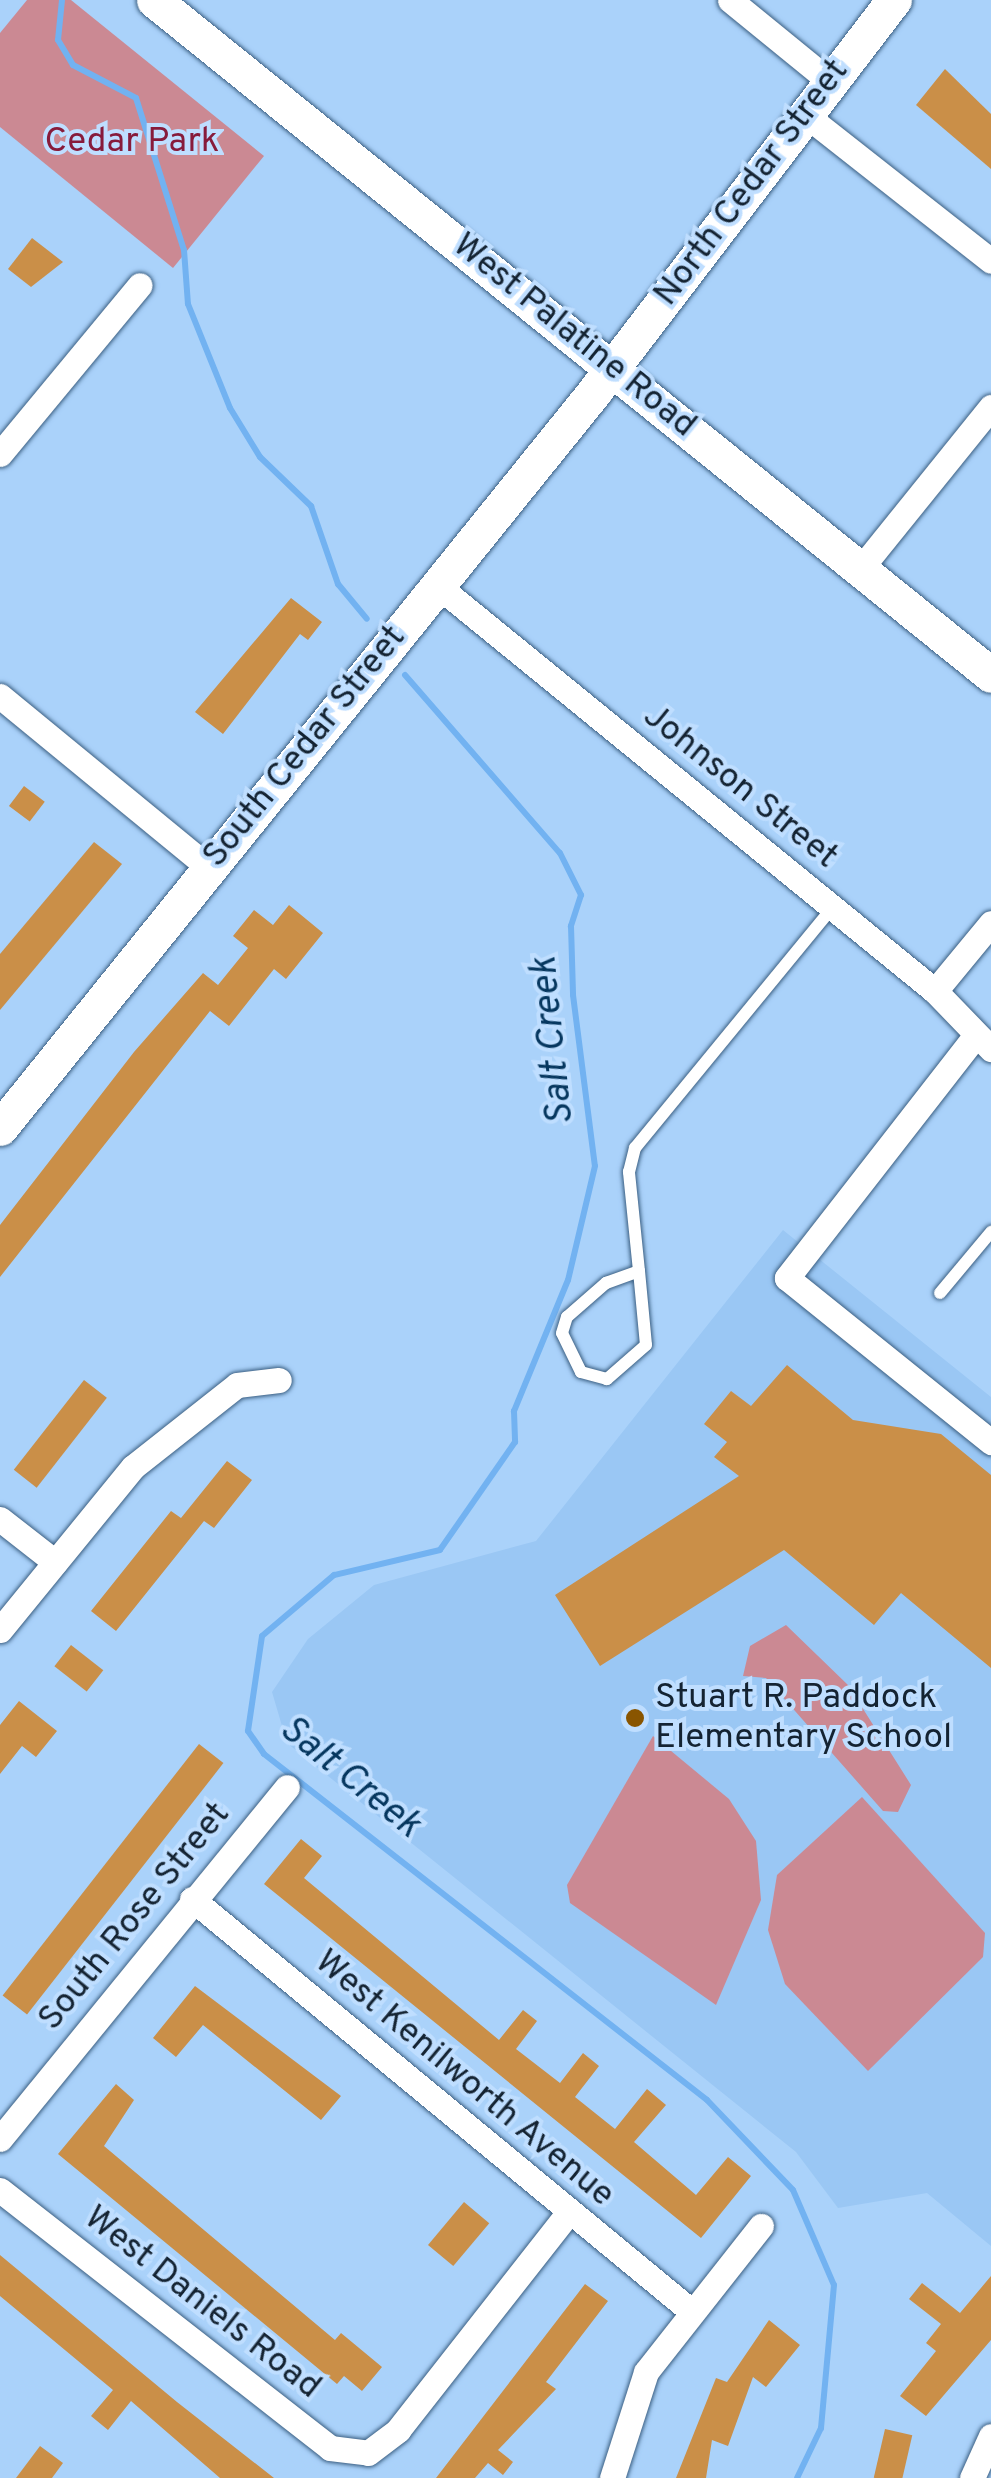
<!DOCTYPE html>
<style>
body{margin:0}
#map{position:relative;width:991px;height:2478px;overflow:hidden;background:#aad2fa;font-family:Overpass,sans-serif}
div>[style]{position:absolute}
.built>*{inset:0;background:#9ac7f4}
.green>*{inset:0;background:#cb8993}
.stream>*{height:6px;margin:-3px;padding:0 3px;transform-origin:3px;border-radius:3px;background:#72b2f1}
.building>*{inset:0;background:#ca8f48;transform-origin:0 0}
.roads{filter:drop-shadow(0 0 2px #3b5f82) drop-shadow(0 0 2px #3b5f82)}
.lane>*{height:12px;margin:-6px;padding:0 6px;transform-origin:6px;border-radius:6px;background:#fff}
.street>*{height:25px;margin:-12.5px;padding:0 12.5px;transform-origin:12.5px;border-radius:12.5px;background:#fff}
.secondary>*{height:35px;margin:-17.5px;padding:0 17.5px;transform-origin:17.5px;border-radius:17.5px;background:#fff}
.dots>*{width:28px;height:28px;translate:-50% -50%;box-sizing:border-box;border:5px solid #bfdeff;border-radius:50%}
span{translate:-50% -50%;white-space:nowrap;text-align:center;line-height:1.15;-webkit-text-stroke:8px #bfdeff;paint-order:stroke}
.park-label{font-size:35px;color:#871b3b}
.street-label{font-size:35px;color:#142332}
.poi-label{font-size:35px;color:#142332}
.left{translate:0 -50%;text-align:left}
.water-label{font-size:38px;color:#06375f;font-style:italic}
</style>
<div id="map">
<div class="built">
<div style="clip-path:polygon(783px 1230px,991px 1397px,991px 2246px,927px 2193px,838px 2208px,796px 2152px,287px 1743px,272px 1692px,308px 1639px,374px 1585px,536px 1541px)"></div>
</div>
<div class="green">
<div style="clip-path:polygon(27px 0,71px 0,264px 156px,173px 268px,0 127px,0 33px)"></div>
<div style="clip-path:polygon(786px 1625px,848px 1685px,911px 1785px,898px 1812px,883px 1811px,766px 1678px,743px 1676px,750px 1646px)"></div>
<div style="clip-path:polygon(653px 1736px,729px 1799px,756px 1841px,761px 1900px,716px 2005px,570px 1903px,567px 1885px)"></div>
<div style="clip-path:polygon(862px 1797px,985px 1933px,983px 1957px,868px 2071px,785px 1984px,768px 1930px,777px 1875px)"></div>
</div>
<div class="stream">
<div style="left:62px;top:0;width:40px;rotate:95.7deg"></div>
<div style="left:58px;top:40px;width:29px;rotate:59deg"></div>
<div style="left:73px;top:65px;width:71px;rotate:27.6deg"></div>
<div style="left:136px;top:98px;width:159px;rotate:72.5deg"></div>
<div style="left:184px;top:250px;width:54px;rotate:85.8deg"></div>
<div style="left:188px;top:304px;width:112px;rotate:68deg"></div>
<div style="left:230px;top:408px;width:57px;rotate:58.5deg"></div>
<div style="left:260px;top:457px;width:71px;rotate:43.9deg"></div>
<div style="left:311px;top:506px;width:83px;rotate:70.9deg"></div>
<div style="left:338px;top:584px;width:45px;rotate:50.4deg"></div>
<div style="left:405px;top:675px;width:236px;rotate:49deg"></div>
<div style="left:560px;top:853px;width:47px;rotate:63.4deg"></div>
<div style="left:581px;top:895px;width:33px;rotate:108deg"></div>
<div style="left:571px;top:926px;width:69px;rotate:88.3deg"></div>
<div style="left:573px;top:995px;width:172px;rotate:82.7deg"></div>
<div style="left:595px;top:1166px;width:117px;rotate:103.3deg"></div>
<div style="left:568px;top:1280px;width:142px;rotate:112.4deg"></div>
<div style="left:514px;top:1411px;width:31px;rotate:88deg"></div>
<div style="left:515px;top:1442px;width:131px;rotate:124.8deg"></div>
<div style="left:440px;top:1550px;width:109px;rotate:166.7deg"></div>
<div style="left:334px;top:1575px;width:94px;rotate:139.7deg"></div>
<div style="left:262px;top:1636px;width:96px;rotate:98.4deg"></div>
<div style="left:248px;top:1731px;width:28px;rotate:55deg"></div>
<div style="left:264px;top:1754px;width:562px;rotate:37.99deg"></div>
<div style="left:707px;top:2100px;width:124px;rotate:46.3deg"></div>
<div style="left:793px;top:2190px;width:103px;rotate:66.7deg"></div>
<div style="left:834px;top:2285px;width:144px;rotate:95.2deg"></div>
<div style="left:821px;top:2428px;width:55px;rotate:115.6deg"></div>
</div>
<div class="building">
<div style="clip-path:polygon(945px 69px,991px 114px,991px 169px,916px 105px)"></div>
<div style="clip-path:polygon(32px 238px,63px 262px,31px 287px,8px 269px)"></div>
<div style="clip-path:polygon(291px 598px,322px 622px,308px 640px,300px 634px,223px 734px,195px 712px)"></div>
<div style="left:24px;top:786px;width:26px;height:25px;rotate:37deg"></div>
<div style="clip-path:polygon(94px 842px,122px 864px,0 1010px,0 954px)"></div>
<div style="clip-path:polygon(289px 905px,323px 933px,286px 979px,274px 969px,229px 1026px,210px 1011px,0 1277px,0 1225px,134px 1052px,203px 973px,218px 985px,248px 948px,233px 936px,254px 910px,273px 925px)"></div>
<div style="clip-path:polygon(787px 1365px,853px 1420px,941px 1434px,991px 1475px,991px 1668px,901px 1593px,874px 1625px,784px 1550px,600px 1666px,555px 1595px,739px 1476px,714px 1457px,727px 1442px,704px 1424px,731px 1391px,751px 1406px)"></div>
<div style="left:84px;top:1380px;width:29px;height:114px;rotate:38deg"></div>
<div style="clip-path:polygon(227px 1461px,252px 1480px,214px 1528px,204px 1521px,116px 1631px,91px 1611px,171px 1511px,181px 1518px)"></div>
<div style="left:71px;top:1645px;width:41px;height:27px;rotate:38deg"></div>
<div style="clip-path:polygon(19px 1701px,57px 1731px,36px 1757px,22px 1746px,0 1774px,0 1725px)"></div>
<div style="left:199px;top:1744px;width:31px;height:319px;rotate:38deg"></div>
<div style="clip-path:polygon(301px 1839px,322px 1856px,304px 1878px,499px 2040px,523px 2010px,537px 2021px,516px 2049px,560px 2083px,583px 2053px,599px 2066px,575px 2097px,615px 2129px,647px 2089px,666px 2105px,634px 2142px,696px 2195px,728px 2157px,751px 2176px,701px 2238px,264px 1884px)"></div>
<div style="clip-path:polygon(195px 1986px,341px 2096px,321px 2120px,203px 2025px,176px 2057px,153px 2038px)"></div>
<div style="clip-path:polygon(116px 2084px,134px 2100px,104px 2146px,335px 2340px,341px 2333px,382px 2367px,362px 2391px,344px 2376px,337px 2384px,58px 2154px)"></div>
<div style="left:464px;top:2202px;width:33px;height:56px;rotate:40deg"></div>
<div style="clip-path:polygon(0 2255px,177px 2402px,274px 2478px,220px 2478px,131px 2401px,108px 2430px,91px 2416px,113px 2390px,0 2296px)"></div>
<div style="clip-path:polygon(991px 2276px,991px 2340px,926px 2416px,900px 2396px,936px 2351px,926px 2343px,941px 2324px,909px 2299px,922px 2283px,960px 2313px)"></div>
<div style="clip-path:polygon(585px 2284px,608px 2301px,546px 2382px,556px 2389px,498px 2450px,513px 2462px,503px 2475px,488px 2463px,475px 2478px,436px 2478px)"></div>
<div style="clip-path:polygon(769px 2320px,800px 2345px,766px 2387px,753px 2377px,728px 2446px,712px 2440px,706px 2478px,676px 2478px,716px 2378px,727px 2382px)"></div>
<div style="left:885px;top:2429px;width:28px;height:50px;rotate:13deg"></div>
<div style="clip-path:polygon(40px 2446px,63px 2463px,52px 2478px,16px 2478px)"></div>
</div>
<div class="roads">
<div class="lane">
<div style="left:639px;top:1271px;width:74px;rotate:84.6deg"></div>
<div style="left:646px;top:1345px;width:52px;rotate:138.9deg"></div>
<div style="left:607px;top:1379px;width:27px;rotate:-165deg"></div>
<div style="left:581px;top:1372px;width:43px;rotate:-116deg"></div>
<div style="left:562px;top:1333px;width:17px;rotate:-73deg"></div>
<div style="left:567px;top:1317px;width:52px;rotate:-41.1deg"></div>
<div style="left:606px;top:1283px;width:35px;rotate:-20deg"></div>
<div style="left:639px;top:1271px;width:100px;rotate:-95.8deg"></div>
<div style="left:629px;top:1172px;width:25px;rotate:-76deg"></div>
<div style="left:635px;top:1148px;width:310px;rotate:-50.6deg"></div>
<div style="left:940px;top:1293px;width:80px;rotate:-50.1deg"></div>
</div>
<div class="street">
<div style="left:730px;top:0;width:127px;rotate:39.2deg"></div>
<div style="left:803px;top:113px;width:239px;rotate:38.2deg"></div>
<div style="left:0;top:454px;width:219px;rotate:-50.4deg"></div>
<div style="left:861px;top:568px;width:207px;rotate:-51.1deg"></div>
<div style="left:438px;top:586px;width:641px;rotate:39.18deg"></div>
<div style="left:935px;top:991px;width:81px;rotate:46deg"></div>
<div style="left:0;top:696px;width:268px;rotate:39.4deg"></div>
<div style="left:935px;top:991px;width:88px;rotate:-50.5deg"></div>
<div style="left:976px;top:1035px;width:308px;rotate:127.9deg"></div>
<div style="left:787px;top:1278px;width:262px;rotate:38.8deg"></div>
<div style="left:0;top:1519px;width:70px;rotate:38deg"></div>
<div style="left:0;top:1630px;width:210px;rotate:-50.8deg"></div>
<div style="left:133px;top:1467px;width:132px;rotate:-38.3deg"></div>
<div style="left:237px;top:1385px;width:42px;rotate:-6.8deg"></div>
<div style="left:192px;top:1899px;width:647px;rotate:39.54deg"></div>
<div style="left:0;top:2139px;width:454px;rotate:-50.8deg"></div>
<div style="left:0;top:2190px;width:419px;rotate:38deg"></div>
<div style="left:330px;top:2448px;width:38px;rotate:7deg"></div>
<div style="left:368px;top:2453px;width:38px;rotate:-37deg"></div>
<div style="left:398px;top:2430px;width:277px;rotate:-51.9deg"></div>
<div style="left:612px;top:2478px;width:111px;rotate:-72.2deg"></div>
<div style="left:646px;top:2372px;width:186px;rotate:-51.8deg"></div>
<div style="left:972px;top:2478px;width:46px;rotate:-65.7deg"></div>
</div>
<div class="secondary">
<div style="left:154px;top:0;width:1075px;rotate:38.88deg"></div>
<div style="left:0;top:1128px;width:946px;rotate:-51.09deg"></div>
<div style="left:594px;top:392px;width:494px;rotate:-52.6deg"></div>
</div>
</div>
<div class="dots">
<div style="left:635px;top:1718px;background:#895500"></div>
</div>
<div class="park-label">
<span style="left:132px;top:142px">Cedar Park</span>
</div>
<div class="street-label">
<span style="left:752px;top:183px;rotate:-53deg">North Cedar Street</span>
<span style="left:574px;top:336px;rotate:39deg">West Palatine Road</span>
<span style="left:305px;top:747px;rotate:-51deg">South Cedar Street</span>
<span style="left:740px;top:787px;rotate:39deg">Johnson Street</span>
<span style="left:135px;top:1917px;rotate:-51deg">South Rose Street</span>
<span style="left:464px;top:2079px;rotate:40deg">West Kenilworth Avenue</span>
<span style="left:202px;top:2303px;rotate:38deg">West Daniels Road</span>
</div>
<div class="poi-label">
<span class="left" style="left:655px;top:1718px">Stuart R. Paddock<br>Elementary School</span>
</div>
<div class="water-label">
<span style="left:554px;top:1041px;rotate:-96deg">Salt Creek</span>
<span style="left:349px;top:1778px;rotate:39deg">Salt Creek</span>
</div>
</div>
